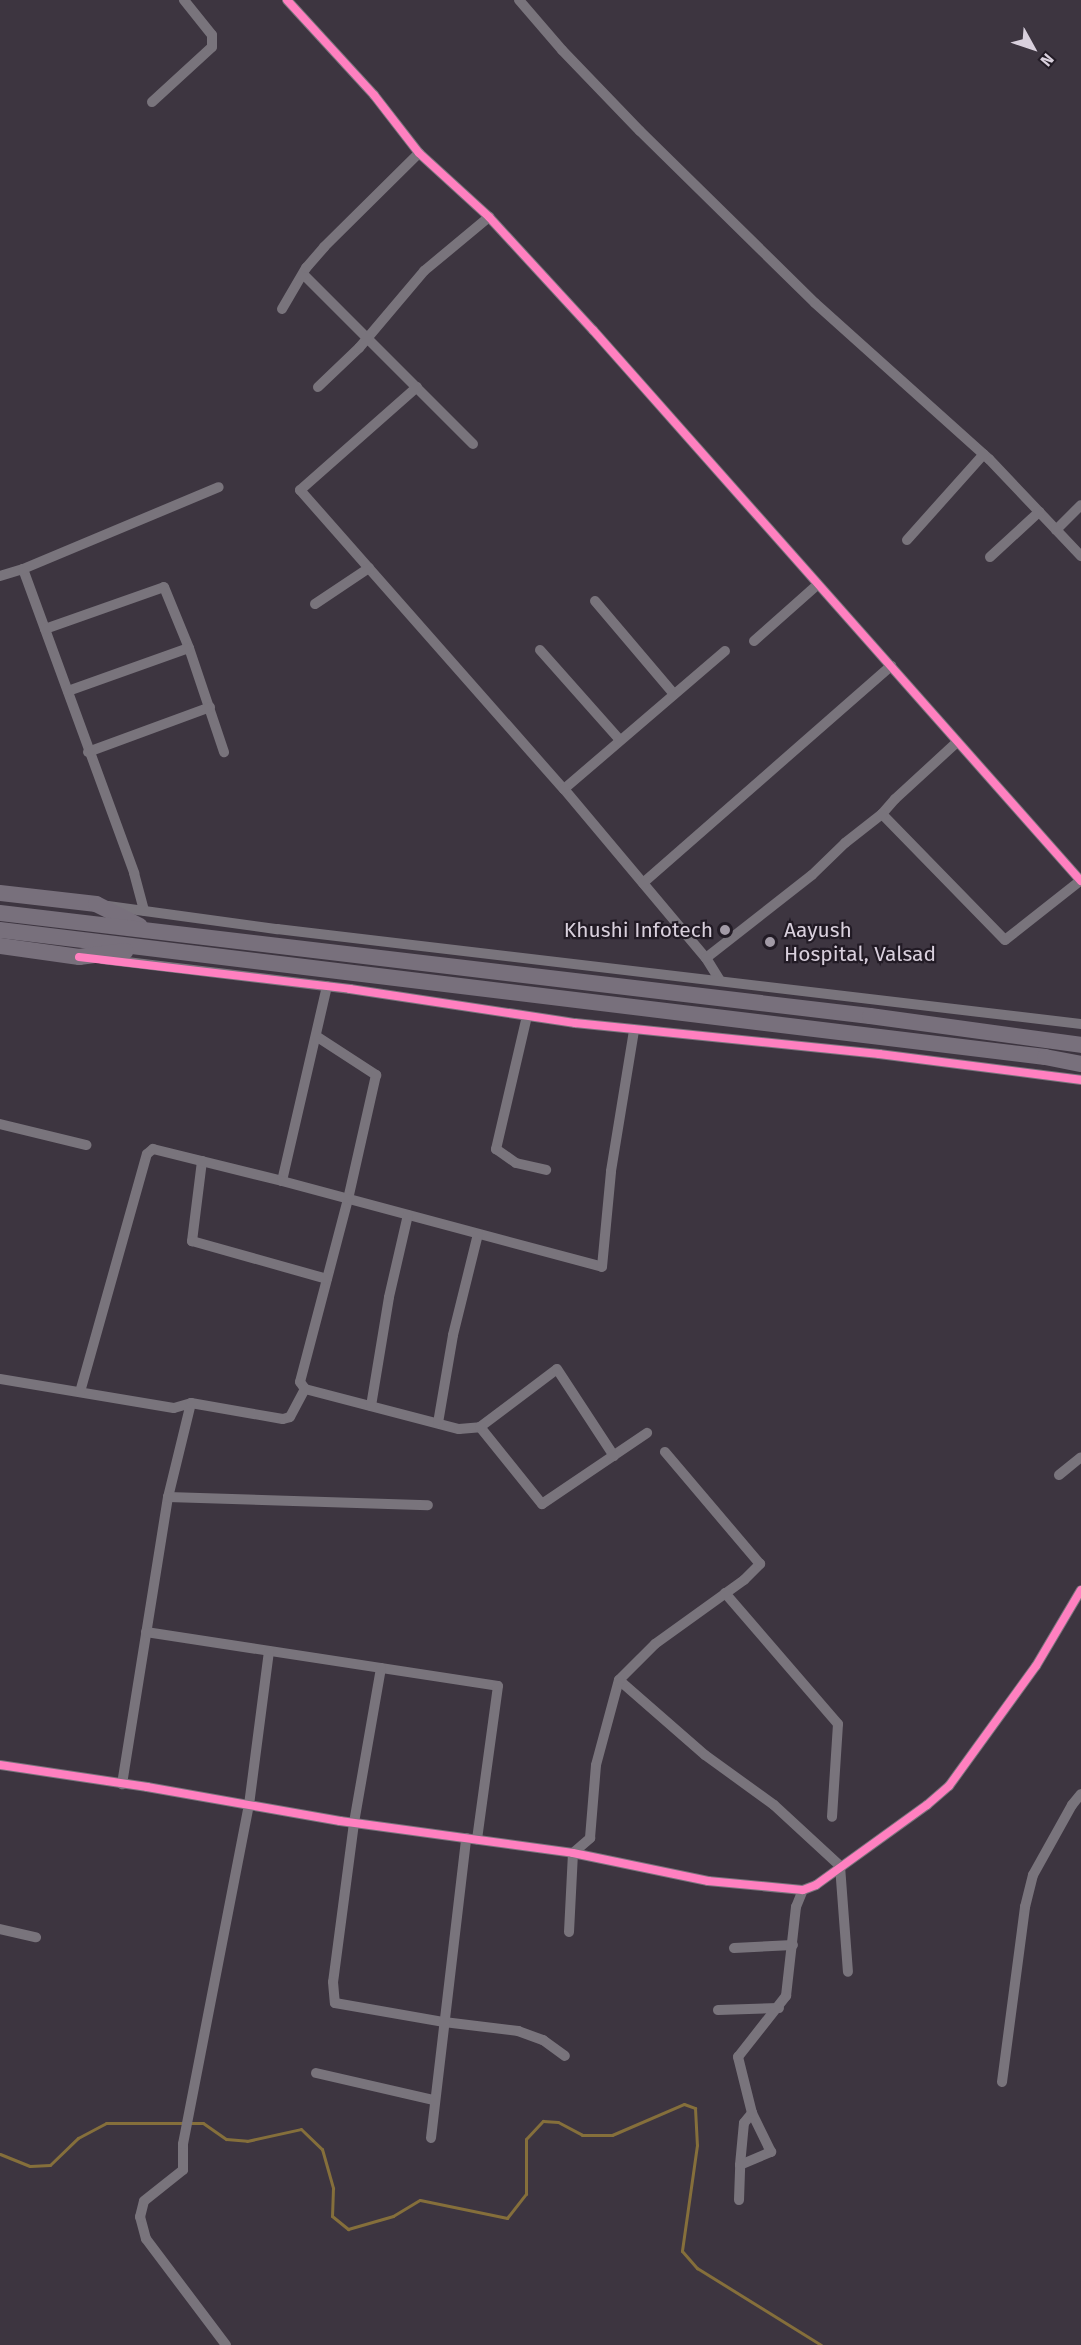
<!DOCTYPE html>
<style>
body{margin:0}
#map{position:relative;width:1081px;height:2345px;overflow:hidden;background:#3d3540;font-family:"Fira Sans",sans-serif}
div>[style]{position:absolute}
.stream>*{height:3px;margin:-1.5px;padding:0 1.5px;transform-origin:1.5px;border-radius:1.5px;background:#856f3b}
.minor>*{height:10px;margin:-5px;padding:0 5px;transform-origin:5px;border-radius:5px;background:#79747c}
.highway>*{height:16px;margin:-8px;padding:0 8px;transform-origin:8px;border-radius:8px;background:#78707c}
.cycleway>*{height:8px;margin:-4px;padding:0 4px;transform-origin:4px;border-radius:4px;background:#ff80c0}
.dots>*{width:16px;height:16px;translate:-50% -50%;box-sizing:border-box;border:3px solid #221b25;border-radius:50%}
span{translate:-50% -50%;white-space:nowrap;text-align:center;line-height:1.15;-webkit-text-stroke:4.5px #221b25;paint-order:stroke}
.poi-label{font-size:21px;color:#d9d0dd}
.right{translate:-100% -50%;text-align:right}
.left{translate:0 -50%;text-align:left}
.north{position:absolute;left:1003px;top:18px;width:60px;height:60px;-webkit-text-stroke:4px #221b25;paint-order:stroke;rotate:130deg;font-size:16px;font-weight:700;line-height:24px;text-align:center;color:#d9d0dd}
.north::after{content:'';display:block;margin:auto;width:21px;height:27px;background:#d9d0dd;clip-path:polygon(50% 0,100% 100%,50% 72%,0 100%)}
</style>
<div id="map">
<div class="stream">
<div style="left:0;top:2154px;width:32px;rotate:22deg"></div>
<div style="left:30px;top:2166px;width:20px;rotate:-3deg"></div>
<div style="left:50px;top:2165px;width:39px;rotate:-44deg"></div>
<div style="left:78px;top:2138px;width:32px;rotate:-28deg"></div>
<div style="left:106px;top:2123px;width:97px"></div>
<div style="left:203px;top:2123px;width:28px;rotate:35deg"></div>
<div style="left:226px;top:2139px;width:21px;rotate:5deg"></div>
<div style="left:247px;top:2141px;width:55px;rotate:-12.5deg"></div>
<div style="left:301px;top:2129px;width:29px;rotate:44deg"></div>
<div style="left:322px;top:2149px;width:41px;rotate:74.2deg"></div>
<div style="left:333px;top:2188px;width:28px;rotate:92deg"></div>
<div style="left:332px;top:2216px;width:21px;rotate:39deg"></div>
<div style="left:348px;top:2229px;width:47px;rotate:-16.1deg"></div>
<div style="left:393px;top:2216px;width:31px;rotate:-31deg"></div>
<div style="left:420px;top:2200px;width:89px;rotate:11.7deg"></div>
<div style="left:507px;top:2218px;width:31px;rotate:-52deg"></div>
<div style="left:526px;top:2194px;width:55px;rotate:-90deg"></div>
<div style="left:526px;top:2139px;width:25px;rotate:-47deg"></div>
<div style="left:543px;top:2121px;width:15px;rotate:4deg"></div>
<div style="left:558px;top:2122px;width:27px;rotate:28deg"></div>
<div style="left:582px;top:2135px;width:30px"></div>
<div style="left:612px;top:2135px;width:78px;rotate:-23.3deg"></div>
<div style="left:684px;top:2104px;width:12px;rotate:20deg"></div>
<div style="left:695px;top:2108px;width:37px;rotate:87deg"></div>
<div style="left:697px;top:2145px;width:107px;rotate:98.1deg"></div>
<div style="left:682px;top:2251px;width:23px;rotate:49deg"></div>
<div style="left:697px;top:2268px;width:146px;rotate:31.8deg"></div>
</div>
<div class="minor">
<div style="left:287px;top:0;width:129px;rotate:47.5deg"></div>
<div style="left:374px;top:95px;width:73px;rotate:52.2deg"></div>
<div style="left:419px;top:153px;width:95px;rotate:42.4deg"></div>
<div style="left:489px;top:217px;width:154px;rotate:47.4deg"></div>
<div style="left:593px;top:330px;width:736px;rotate:48.47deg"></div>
<div style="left:519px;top:0;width:66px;rotate:49.3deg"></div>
<div style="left:562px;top:50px;width:112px;rotate:46.1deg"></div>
<div style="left:640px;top:131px;width:245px;rotate:44.5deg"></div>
<div style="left:815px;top:303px;width:234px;rotate:41.9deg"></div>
<div style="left:989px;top:459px;width:134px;rotate:46.5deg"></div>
<div style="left:152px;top:102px;width:81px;rotate:-42.5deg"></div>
<div style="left:212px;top:47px;width:12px;rotate:-90deg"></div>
<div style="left:212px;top:35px;width:45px;rotate:-128.7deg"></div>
<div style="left:304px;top:275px;width:239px;rotate:45deg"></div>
<div style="left:282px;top:309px;width:48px;rotate:-59.7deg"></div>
<div style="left:306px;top:268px;width:28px;rotate:-49deg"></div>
<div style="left:324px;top:247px;width:134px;rotate:-44.7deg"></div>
<div style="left:318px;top:387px;width:57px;rotate:-43.6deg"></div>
<div style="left:359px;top:348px;width:101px;rotate:-49.8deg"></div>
<div style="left:424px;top:271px;width:85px;rotate:-39.7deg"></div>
<div style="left:417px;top:387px;width:156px;rotate:138.6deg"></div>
<div style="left:300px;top:490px;width:399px;rotate:48.6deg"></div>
<div style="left:564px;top:789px;width:221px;rotate:50deg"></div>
<div style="left:706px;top:958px;width:26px;rotate:58deg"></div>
<div style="left:1056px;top:530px;width:35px;rotate:-45deg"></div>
<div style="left:907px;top:540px;width:115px;rotate:-48.2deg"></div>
<div style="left:990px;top:557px;width:67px;rotate:-42.6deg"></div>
<div style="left:23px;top:569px;width:324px;rotate:69.9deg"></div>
<div style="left:134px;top:873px;width:39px;rotate:75deg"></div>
<div style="left:0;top:576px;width:24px;rotate:-17deg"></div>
<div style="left:23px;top:569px;width:212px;rotate:-22.7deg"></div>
<div style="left:595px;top:601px;width:122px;rotate:49.7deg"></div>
<div style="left:315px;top:604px;width:65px;rotate:-33.7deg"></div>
<div style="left:45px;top:629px;width:126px;rotate:-19.4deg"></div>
<div style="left:164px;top:587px;width:66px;rotate:67.7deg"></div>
<div style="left:189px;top:648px;width:110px;rotate:71.4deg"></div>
<div style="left:754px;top:641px;width:84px;rotate:-41.6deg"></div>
<div style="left:540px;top:650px;width:120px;rotate:48.4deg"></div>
<div style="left:68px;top:691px;width:128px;rotate:-19.6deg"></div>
<div style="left:956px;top:743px;width:83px;rotate:137.4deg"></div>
<div style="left:895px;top:799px;width:20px;rotate:131deg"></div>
<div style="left:882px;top:814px;width:176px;rotate:45.7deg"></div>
<div style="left:1005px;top:940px;width:95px;rotate:-38.2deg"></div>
<div style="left:88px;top:752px;width:130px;rotate:-20.2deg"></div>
<div style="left:564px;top:789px;width:212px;rotate:-40.6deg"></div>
<div style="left:643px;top:883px;width:330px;rotate:-41.2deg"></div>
<div style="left:108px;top:906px;width:171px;rotate:7.8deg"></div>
<div style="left:277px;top:929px;width:810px;rotate:6.74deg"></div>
<div style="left:706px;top:958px;width:135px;rotate:-38.1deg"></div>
<div style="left:812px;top:875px;width:46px;rotate:-44.1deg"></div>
<div style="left:845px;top:843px;width:47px;rotate:-38.1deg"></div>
<div style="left:102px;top:959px;width:250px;rotate:6.9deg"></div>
<div style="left:350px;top:989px;width:228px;rotate:8.6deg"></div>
<div style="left:575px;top:1023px;width:306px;rotate:5.8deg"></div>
<div style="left:879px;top:1054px;width:204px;rotate:7.3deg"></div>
<div style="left:527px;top:1016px;width:137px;rotate:103.1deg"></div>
<div style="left:496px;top:1149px;width:24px;rotate:35deg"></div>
<div style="left:516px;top:1163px;width:31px;rotate:13deg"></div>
<div style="left:316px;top:1036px;width:72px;rotate:33deg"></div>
<div style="left:376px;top:1075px;width:127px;rotate:102.7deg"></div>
<div style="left:348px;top:1199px;width:189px;rotate:104.7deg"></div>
<div style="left:300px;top:1382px;width:9px;rotate:54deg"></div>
<div style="left:305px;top:1389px;width:159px;rotate:14.6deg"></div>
<div style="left:459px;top:1429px;width:21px;rotate:-5deg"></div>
<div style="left:480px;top:1427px;width:99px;rotate:51.2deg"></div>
<div style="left:542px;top:1504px;width:127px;rotate:-34.1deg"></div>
<div style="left:0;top:1124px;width:89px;rotate:13.7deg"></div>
<div style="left:202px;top:1161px;width:81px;rotate:97.1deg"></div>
<div style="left:192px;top:1241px;width:140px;rotate:15.7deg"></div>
<div style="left:282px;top:1181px;width:200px;rotate:-77deg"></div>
<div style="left:0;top:1379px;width:176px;rotate:9.5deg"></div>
<div style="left:174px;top:1408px;width:18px;rotate:-16deg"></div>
<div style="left:191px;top:1403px;width:97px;rotate:103.7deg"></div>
<div style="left:168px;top:1497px;width:291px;rotate:99.1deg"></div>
<div style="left:80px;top:1392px;width:247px;rotate:-74.3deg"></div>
<div style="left:147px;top:1154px;width:8px;rotate:-40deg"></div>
<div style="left:153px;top:1149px;width:133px;rotate:13.9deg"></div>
<div style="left:282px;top:1181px;width:331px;rotate:15deg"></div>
<div style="left:602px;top:1267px;width:96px;rotate:-84.6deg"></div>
<div style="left:611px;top:1171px;width:143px;rotate:-80.7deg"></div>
<div style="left:191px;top:1403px;width:93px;rotate:9.9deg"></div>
<div style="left:283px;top:1419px;width:7px;rotate:-16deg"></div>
<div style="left:290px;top:1417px;width:32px;rotate:-62deg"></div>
<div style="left:371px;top:1406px;width:110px;rotate:-80.6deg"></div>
<div style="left:389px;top:1297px;width:84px;rotate:-77deg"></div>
<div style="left:438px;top:1423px;width:89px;rotate:-80.3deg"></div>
<div style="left:453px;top:1335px;width:104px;rotate:-76.1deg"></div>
<div style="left:480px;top:1427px;width:96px;rotate:-37deg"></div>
<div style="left:557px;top:1369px;width:104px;rotate:56.8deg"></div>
<div style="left:1059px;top:1475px;width:28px;rotate:-39deg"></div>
<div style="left:168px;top:1497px;width:260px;rotate:1.8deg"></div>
<div style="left:725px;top:1593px;width:173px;rotate:49.2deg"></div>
<div style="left:838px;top:1724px;width:93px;rotate:93.7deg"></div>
<div style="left:146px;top:1632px;width:356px;rotate:8.7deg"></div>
<div style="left:498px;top:1686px;width:155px;rotate:97.8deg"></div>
<div style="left:381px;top:1668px;width:157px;rotate:99.9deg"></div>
<div style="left:354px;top:1823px;width:160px;rotate:97.5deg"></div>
<div style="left:333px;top:1982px;width:21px;rotate:85deg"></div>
<div style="left:335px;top:2003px;width:111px;rotate:9.9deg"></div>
<div style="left:444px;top:2022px;width:75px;rotate:6.9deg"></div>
<div style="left:518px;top:2031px;width:27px;rotate:20deg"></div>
<div style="left:543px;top:2040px;width:27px;rotate:36deg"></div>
<div style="left:619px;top:1680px;width:114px;rotate:41.1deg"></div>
<div style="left:705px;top:1755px;width:85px;rotate:35.9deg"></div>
<div style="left:774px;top:1805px;width:90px;rotate:42.7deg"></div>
<div style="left:840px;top:1866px;width:106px;rotate:85.7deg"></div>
<div style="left:0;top:1765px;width:149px;rotate:8.5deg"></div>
<div style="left:147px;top:1787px;width:196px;rotate:10deg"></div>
<div style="left:340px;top:1821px;width:235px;rotate:7.8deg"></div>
<div style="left:573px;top:1853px;width:138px;rotate:11.7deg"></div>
<div style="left:708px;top:1881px;width:95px;rotate:5.4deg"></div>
<div style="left:803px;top:1890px;width:14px;rotate:-21deg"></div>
<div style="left:816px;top:1885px;width:137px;rotate:-35.8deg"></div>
<div style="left:927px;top:1805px;width:29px;rotate:-41deg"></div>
<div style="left:949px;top:1786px;width:148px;rotate:-54.1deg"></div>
<div style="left:1036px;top:1666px;width:88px;rotate:-59.4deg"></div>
<div style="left:0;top:1929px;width:37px;rotate:13deg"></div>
<div style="left:569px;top:1932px;width:79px;rotate:-87.1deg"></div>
<div style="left:573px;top:1853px;width:23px;rotate:-41deg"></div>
<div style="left:590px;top:1838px;width:73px;rotate:-85.3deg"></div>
<div style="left:596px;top:1765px;width:88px;rotate:-74.9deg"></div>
<div style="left:619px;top:1680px;width:51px;rotate:-45deg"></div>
<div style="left:655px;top:1644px;width:110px;rotate:-35.7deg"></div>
<div style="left:744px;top:1580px;width:23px;rotate:-45deg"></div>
<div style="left:760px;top:1564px;width:147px;rotate:-130.3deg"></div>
<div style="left:734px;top:1948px;width:59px;rotate:-2.9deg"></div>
<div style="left:718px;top:2010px;width:61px;rotate:-1.9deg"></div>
<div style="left:316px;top:2073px;width:121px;rotate:12.9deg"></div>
<div style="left:1002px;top:2082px;width:177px;rotate:-82.5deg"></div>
<div style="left:1025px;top:1907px;width:33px;rotate:-76deg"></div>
<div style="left:1033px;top:1875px;width:80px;rotate:-60.9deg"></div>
<div style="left:1072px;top:1805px;width:14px;rotate:-51deg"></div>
<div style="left:431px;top:2138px;width:302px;rotate:-83.3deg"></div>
<div style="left:740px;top:2165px;width:42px;rotate:-84.6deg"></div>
<div style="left:744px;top:2123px;width:13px;rotate:-51deg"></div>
<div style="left:739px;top:2200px;width:35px;rotate:-88deg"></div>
<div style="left:740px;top:2165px;width:34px;rotate:-23deg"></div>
<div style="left:771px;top:2152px;width:43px;rotate:-116deg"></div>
<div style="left:752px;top:2113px;width:58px;rotate:-104deg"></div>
<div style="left:738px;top:2057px;width:78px;rotate:-51.8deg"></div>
<div style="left:786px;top:1996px;width:90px;rotate:-83.6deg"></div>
<div style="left:796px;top:1907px;width:18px;rotate:-68deg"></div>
<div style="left:226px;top:2345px;width:133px;rotate:-127deg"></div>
<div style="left:146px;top:2239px;width:23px;rotate:-105deg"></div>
<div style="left:140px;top:2217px;width:16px;rotate:-76deg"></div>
<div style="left:144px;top:2201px;width:50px;rotate:-38.5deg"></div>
<div style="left:183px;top:2170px;width:26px;rotate:-90deg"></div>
<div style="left:183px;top:2144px;width:345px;rotate:-79deg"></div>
<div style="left:249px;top:1805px;width:155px;rotate:-82.6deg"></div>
</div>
<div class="highway">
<div style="left:0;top:893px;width:97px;rotate:6.5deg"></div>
<div style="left:96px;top:904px;width:49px;rotate:26.6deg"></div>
<div style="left:0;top:913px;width:876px;rotate:6.75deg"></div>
<div style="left:870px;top:1016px;width:213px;rotate:7.8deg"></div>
<div style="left:0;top:930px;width:1053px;rotate:6.93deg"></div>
<div style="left:1045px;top:1057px;width:37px;rotate:11deg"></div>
<div style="left:0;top:946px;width:80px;rotate:7.9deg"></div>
<div style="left:79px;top:957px;width:47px;rotate:-7.3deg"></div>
</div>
<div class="cycleway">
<div style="left:287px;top:0;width:129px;rotate:47.5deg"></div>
<div style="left:374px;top:95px;width:73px;rotate:52.2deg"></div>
<div style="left:419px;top:153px;width:95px;rotate:42.4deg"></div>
<div style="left:489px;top:217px;width:154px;rotate:47.4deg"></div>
<div style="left:593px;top:330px;width:736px;rotate:48.47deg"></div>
<div style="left:79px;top:957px;width:273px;rotate:6.7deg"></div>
<div style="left:350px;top:989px;width:228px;rotate:8.6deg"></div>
<div style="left:575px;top:1023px;width:306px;rotate:5.8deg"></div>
<div style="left:879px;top:1054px;width:204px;rotate:7.3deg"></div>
<div style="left:0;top:1765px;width:149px;rotate:8.5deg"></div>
<div style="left:147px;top:1787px;width:196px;rotate:10deg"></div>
<div style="left:340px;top:1821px;width:235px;rotate:7.8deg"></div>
<div style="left:573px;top:1853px;width:138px;rotate:11.7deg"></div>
<div style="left:708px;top:1881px;width:95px;rotate:5.4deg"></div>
<div style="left:803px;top:1890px;width:14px;rotate:-21deg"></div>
<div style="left:816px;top:1885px;width:137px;rotate:-35.8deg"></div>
<div style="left:927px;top:1805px;width:29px;rotate:-41deg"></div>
<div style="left:949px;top:1786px;width:148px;rotate:-54.1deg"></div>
<div style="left:1036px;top:1666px;width:88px;rotate:-59.4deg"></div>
</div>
<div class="dots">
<div style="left:725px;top:930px;background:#a29aa6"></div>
<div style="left:770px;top:942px;background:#a29aa6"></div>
</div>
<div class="poi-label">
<span class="right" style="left:713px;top:930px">Khushi Infotech</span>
<span class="left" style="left:784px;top:942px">Aayush<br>Hospital, Valsad</span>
</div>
<div class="north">N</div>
</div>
